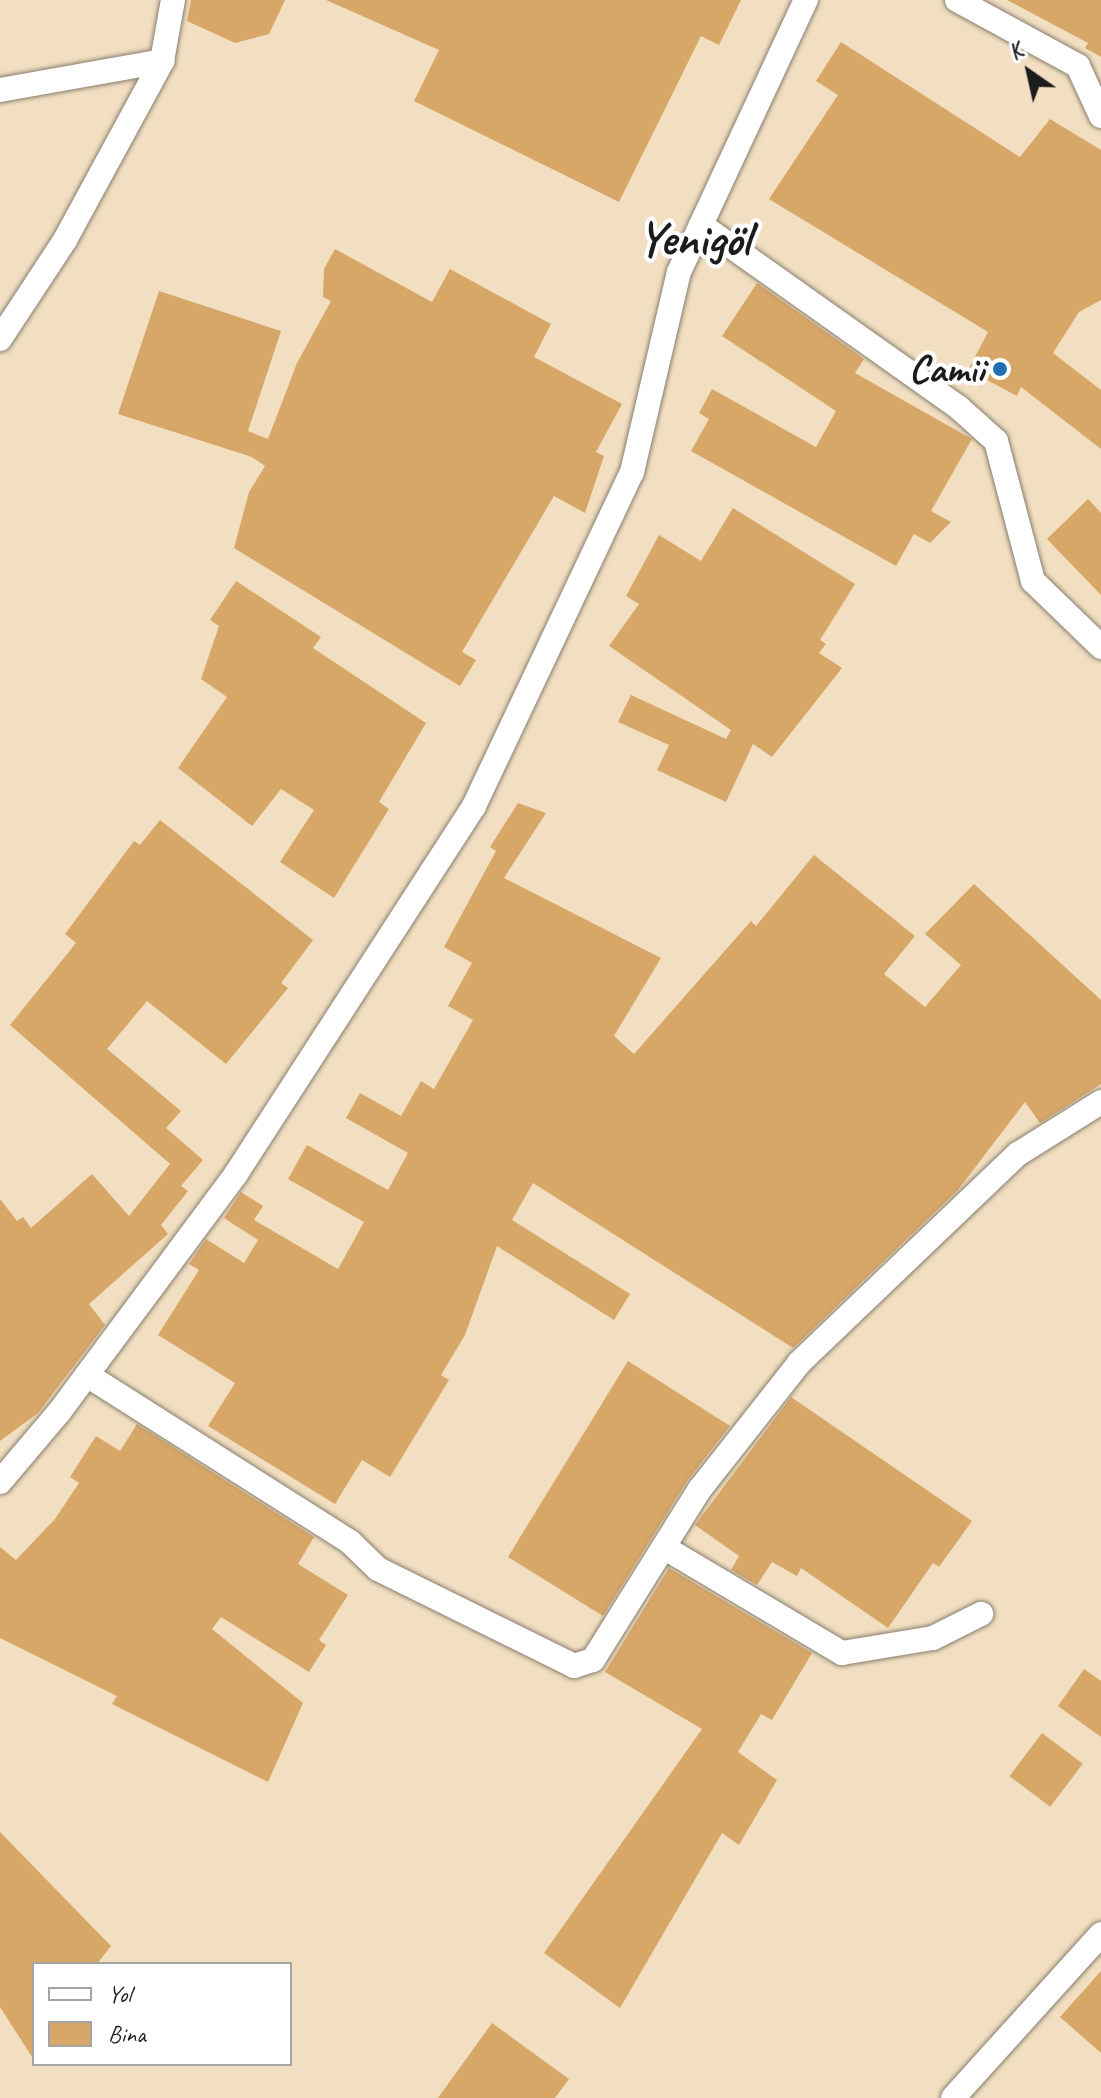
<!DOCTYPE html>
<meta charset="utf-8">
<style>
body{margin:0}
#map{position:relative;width:1101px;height:2098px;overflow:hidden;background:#f2dfc1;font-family:Caveat,sans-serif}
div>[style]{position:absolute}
.building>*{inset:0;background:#d7a768;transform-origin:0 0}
.roads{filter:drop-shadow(0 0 2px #877e6e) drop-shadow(0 0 2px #877e6e)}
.minor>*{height:24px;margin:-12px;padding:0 12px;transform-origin:12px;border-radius:12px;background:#fff}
.dots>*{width:22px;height:22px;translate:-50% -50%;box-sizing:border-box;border:4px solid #fff;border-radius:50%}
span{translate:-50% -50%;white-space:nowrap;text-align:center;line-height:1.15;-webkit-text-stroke:8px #fff;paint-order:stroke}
.poi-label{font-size:40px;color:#1c1c1c;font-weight:700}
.right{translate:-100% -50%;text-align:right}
.district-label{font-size:48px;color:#1c1c1c;font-weight:700}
.legend{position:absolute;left:32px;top:1962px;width:260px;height:104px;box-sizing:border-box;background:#fff;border:2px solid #a4a4a4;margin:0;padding:10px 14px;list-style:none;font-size:24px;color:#1c1c1c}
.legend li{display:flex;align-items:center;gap:16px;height:40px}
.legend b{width:40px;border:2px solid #a4a4a4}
.north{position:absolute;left:989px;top:32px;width:80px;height:80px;-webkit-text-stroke:6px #fff;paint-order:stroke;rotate:326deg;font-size:22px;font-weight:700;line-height:32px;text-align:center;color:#1c1c1c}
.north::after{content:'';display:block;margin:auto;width:28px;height:36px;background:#1c1c1c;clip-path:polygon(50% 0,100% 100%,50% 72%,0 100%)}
</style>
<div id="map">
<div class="building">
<div style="clip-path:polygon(191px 0,285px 0,269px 34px,235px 43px,187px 21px)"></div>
<div style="clip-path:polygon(326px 0,741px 0,719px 45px,701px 36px,619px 202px,414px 101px,439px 50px)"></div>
<div style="clip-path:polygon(1007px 0,1101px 0,1101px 57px,1085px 48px,1088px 43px)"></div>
<div style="clip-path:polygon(841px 42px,1020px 157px,1050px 119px,1101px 150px,1101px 300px,1079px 312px,1053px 353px,1101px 390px,1101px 449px,1021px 387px,1017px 396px,968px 370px,988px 332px,769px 199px,838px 95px,816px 81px)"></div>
<div style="clip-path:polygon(335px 249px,432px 302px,450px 269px,551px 324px,534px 357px,622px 404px,596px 452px,604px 456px,585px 513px,554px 496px,462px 652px,476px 660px,460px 686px,234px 548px,249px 492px,265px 466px,252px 457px,118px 414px,159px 291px,281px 331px,248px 431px,268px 439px,297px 363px,331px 301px,323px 297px,324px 269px)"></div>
<div style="clip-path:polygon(757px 283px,864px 359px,855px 373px,972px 439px,931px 511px,951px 522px,930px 543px,914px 534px,896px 566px,691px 451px,709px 419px,699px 413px,712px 389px,816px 447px,836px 411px,722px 336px)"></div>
<div style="clip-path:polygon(1088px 499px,1101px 513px,1101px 595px,1047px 539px)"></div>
<div style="clip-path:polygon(733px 508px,855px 584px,820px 640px,826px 644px,819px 653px,842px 668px,772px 757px,753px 744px,726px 802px,657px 770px,669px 745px,618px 722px,631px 695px,726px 739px,731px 730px,609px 646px,639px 604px,626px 596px,659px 535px,701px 561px)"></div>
<div style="clip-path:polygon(236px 581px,321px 637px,313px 648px,426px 723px,379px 802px,389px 809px,334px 898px,280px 862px,314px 810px,281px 789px,252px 826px,178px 768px,227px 697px,201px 679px,219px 626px,210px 620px)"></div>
<div style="clip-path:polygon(518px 803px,546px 813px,504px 878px,661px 958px,614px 1036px,634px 1054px,751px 921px,756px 926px,814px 855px,915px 936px,884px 974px,925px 1007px,961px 965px,925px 934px,974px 884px,1101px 1000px,1101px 1084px,1040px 1123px,1025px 1102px,958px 1190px,793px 1348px,533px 1183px,512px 1220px,630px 1294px,614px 1320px,497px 1246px,465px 1335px,441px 1375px,449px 1380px,390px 1477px,362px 1460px,335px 1504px,208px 1426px,235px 1383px,158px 1335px,199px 1270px,189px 1264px,206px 1239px,244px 1263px,258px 1240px,224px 1218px,241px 1192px,263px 1206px,254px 1220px,338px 1269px,364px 1222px,288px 1179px,307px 1145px,388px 1190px,408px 1153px,346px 1118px,360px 1093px,401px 1116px,421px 1081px,434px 1089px,473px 1020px,448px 1006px,472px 963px,444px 947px,496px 851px,490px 847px)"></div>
<div style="clip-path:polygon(160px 820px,313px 940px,281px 983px,288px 988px,226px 1064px,147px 1001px,107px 1049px,181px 1111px,166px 1128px,203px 1160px,181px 1186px,188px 1191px,161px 1225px,168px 1234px,89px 1304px,105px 1325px,38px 1413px,0 1441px,0 1199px,17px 1221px,23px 1217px,31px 1228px,92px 1174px,129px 1216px,170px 1164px,10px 1025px,76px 943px,65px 934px,134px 841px,140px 845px)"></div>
<div style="clip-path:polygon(628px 1361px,730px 1426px,687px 1481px,603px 1616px,508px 1557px)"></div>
<div style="clip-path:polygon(791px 1397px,972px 1521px,939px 1567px,933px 1563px,888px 1628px,801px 1568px,797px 1576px,772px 1562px,757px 1585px,731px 1570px,739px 1556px,695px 1525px)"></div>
<div style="clip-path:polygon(137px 1424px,314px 1537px,298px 1564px,348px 1595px,319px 1640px,326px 1645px,309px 1672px,221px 1617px,212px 1629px,303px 1703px,268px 1782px,112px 1704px,117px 1696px,0 1638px,0 1547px,16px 1560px,55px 1519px,79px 1483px,70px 1477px,96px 1436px,120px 1451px)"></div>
<div style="clip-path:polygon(669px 1568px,812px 1653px,772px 1720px,761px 1714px,738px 1752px,777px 1780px,739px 1845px,722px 1833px,620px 2008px,544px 1953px,702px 1729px,605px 1672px)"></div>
<div style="clip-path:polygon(1084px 1669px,1101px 1681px,1101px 1737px,1058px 1706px)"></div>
<div style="left:1042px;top:1733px;width:51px;height:54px;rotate:37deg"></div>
<div style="clip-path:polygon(0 1832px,111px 1946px,97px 1964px,34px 1964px,34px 2060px,0 2007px)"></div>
<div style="clip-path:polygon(1101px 1971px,1101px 2053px,1060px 2017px)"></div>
<div style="clip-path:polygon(492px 2023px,569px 2079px,555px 2098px,438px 2098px)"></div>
</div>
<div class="roads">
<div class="minor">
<div style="left:957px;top:0;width:138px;rotate:28.6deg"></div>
<div style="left:1078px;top:66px;width:55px;rotate:65.3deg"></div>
<div style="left:0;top:90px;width:165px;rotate:-10.1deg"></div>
<div style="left:162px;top:61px;width:62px;rotate:-79.8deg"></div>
<div style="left:701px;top:225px;width:315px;rotate:35.3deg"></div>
<div style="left:958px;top:407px;width:51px;rotate:41.8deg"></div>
<div style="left:996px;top:441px;width:145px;rotate:75.2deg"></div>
<div style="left:1033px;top:581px;width:95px;rotate:44.1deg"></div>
<div style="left:0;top:339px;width:118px;rotate:-56.7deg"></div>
<div style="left:65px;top:240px;width:204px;rotate:-61.5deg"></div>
<div style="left:87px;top:1375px;width:312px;rotate:32.4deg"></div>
<div style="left:350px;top:1542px;width:39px;rotate:44deg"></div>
<div style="left:378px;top:1569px;width:219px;rotate:26.3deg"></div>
<div style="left:574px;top:1666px;width:20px;rotate:-18deg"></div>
<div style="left:593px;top:1660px;width:202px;rotate:-58deg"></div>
<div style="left:700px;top:1489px;width:160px;rotate:-51.8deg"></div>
<div style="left:799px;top:1363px;width:303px;rotate:-43.7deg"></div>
<div style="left:1018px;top:1154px;width:98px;rotate:-32.1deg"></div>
<div style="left:0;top:1482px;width:93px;rotate:-49.8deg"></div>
<div style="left:60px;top:1411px;width:295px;rotate:-53.4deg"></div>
<div style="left:236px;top:1174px;width:438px;rotate:-57.1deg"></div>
<div style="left:474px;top:806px;width:369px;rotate:-64.7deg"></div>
<div style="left:632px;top:472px;width:205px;rotate:-76.8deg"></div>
<div style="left:679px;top:272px;width:300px;rotate:-65deg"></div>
<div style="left:665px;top:1548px;width:206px;rotate:30.7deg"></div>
<div style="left:842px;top:1653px;width:92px;rotate:-9.4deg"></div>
<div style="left:933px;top:1638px;width:54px;rotate:-26.6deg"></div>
<div style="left:953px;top:2098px;width:221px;rotate:-47.9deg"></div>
</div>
</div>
<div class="dots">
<div style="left:1000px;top:369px;background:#1f6fb2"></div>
</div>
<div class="poi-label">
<span class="right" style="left:984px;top:369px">Camii</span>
</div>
<div class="district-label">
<span style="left:694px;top:240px">Yenigöl</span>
</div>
<ul class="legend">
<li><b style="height:10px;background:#fff"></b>Yol</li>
<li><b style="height:22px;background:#d7a768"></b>Bina</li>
</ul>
<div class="north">K</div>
</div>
